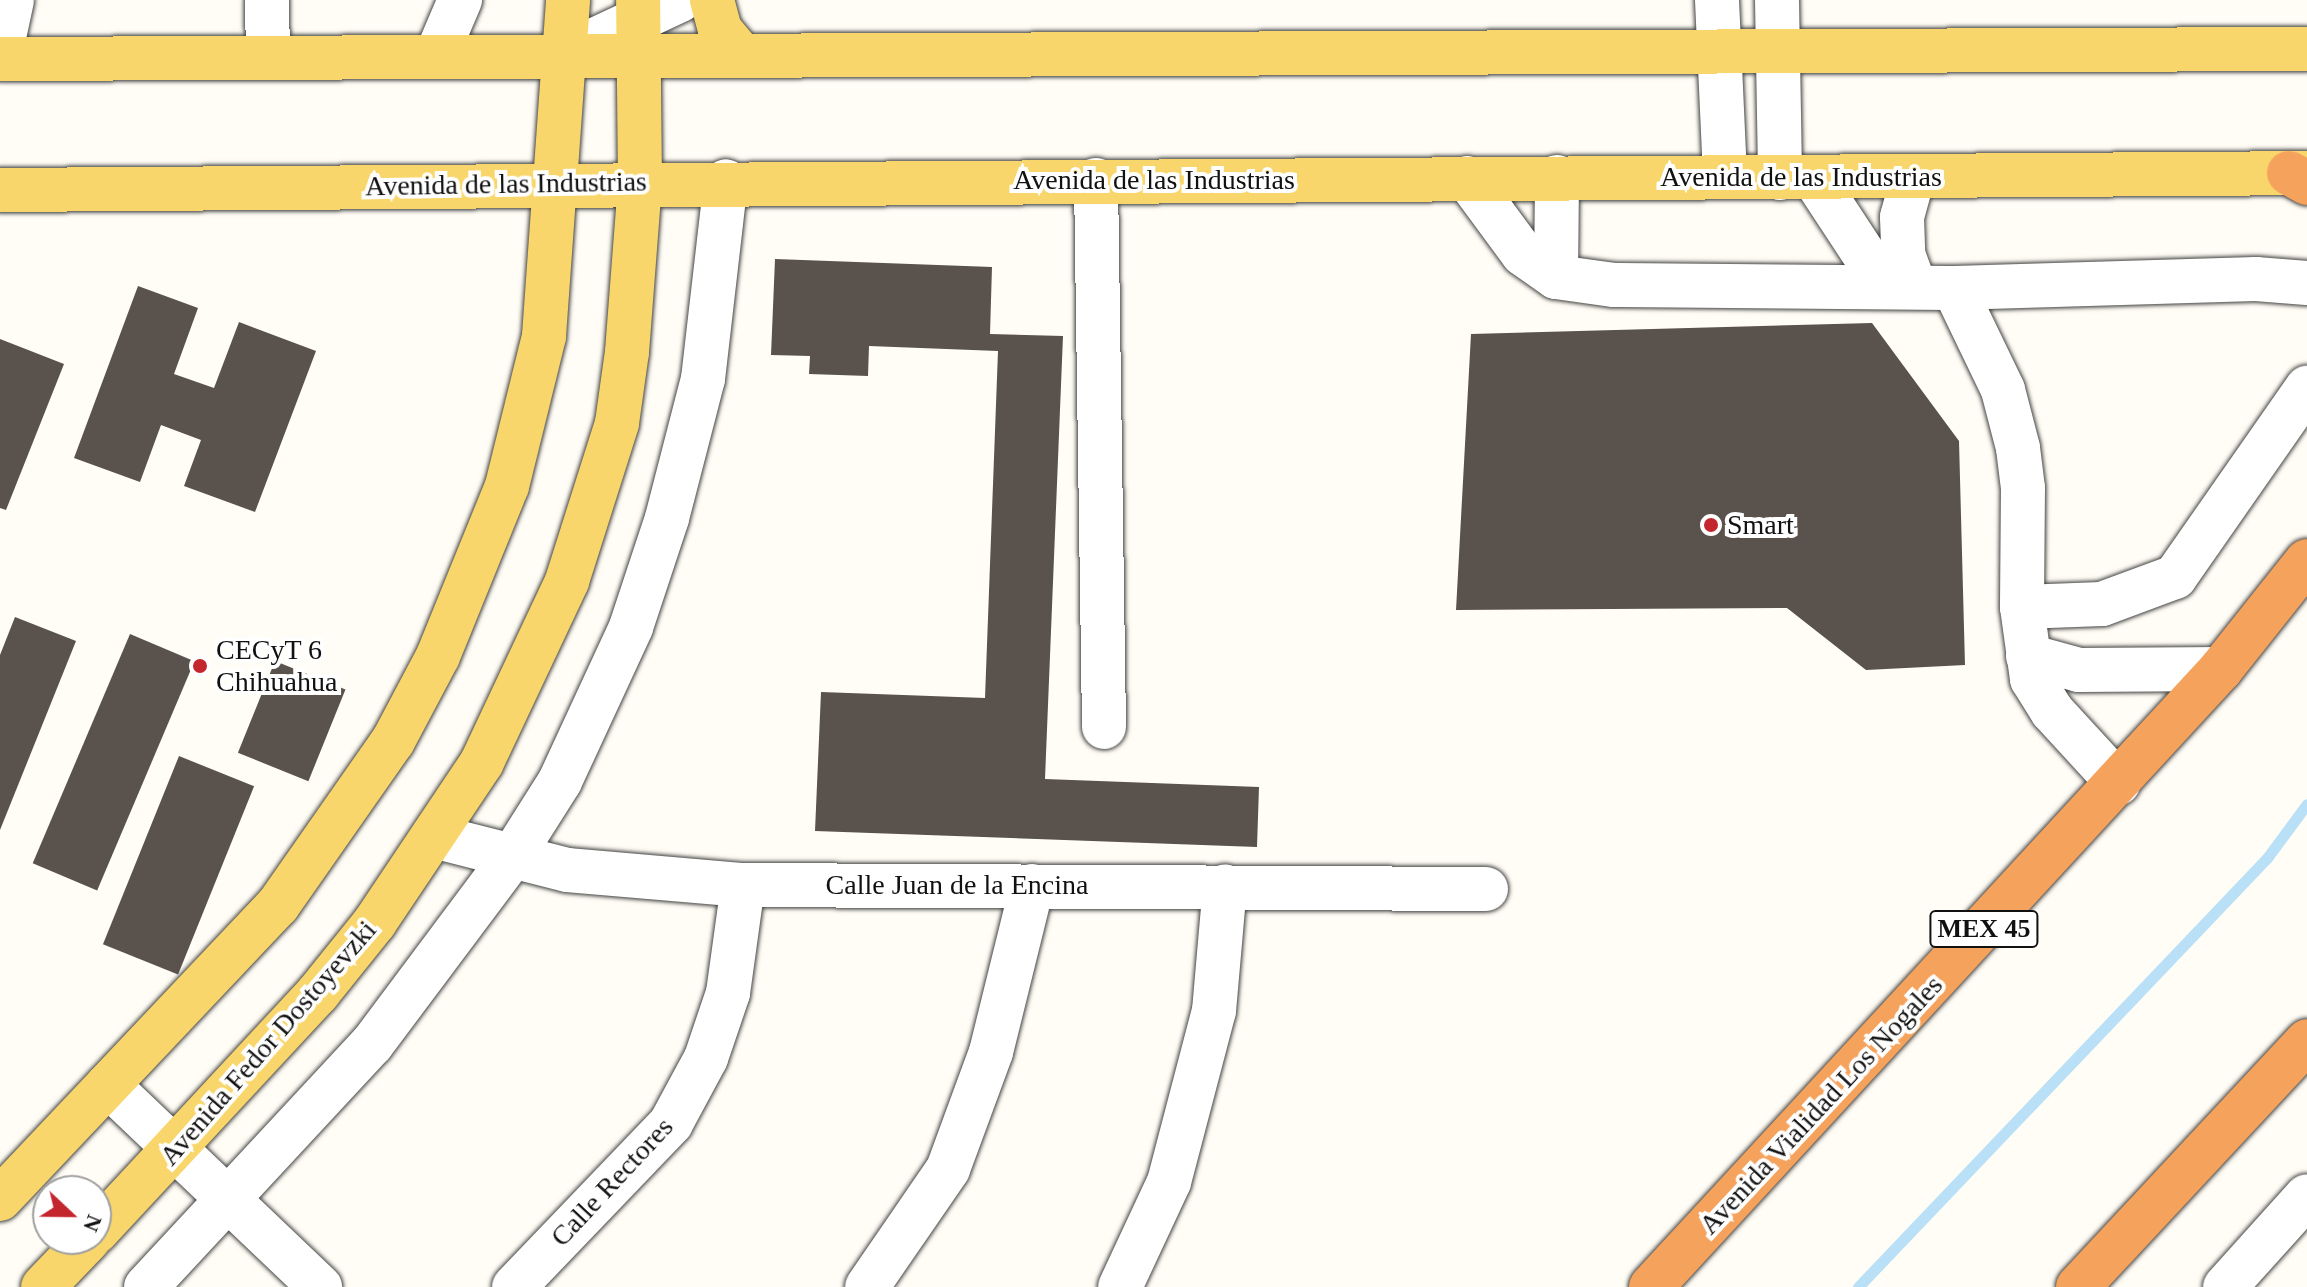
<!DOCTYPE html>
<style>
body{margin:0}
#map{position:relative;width:2307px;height:1287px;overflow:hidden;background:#fffdf5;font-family:Georgia,serif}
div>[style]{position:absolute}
.stream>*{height:11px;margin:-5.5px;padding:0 5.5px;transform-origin:5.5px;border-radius:5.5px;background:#b9e0f7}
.building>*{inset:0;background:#5a524d;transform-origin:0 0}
.roads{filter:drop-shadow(0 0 2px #444) drop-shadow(0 0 2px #444)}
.minor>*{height:44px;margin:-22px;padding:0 22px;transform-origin:22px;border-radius:22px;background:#fff}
.major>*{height:44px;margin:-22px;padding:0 22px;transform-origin:22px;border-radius:22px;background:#f9d66b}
.highway>*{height:44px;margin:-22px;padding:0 22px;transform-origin:22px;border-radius:22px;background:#f5a25d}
.dots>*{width:22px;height:22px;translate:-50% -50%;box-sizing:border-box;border:4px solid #fff;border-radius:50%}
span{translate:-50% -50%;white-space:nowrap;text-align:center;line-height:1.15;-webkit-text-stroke:8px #fff;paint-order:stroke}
.shield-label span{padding:2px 6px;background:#fff;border:2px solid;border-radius:6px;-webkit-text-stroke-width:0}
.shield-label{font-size:26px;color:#111;font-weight:700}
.street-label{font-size:28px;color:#111}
.poi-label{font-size:28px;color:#111}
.left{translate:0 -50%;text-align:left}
.north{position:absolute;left:32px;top:1175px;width:80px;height:80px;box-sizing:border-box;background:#fff;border:2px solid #a0a0a0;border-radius:50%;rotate:112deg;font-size:22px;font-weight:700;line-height:32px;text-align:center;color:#111}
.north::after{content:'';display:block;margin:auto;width:28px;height:36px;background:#c4262e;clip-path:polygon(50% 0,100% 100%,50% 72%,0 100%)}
</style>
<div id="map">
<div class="stream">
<div style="left:1858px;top:1287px;width:593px;rotate:-46.37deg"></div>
<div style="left:2267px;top:858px;width:67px;rotate:-53.5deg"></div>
</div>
<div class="building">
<div style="clip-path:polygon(775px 259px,992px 267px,990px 334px,1063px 336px,1045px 779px,1259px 787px,1257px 847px,815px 831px,821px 692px,985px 698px,998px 351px,869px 346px,868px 376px,809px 374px,810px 356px,771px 355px)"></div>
<div style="clip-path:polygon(138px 286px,198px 308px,174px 374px,214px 388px,239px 322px,316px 351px,255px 512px,184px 486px,201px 440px,161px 425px,140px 482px,74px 458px)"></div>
<div style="clip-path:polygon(1872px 323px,1959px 441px,1965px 665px,1866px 670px,1787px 608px,1456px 610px,1471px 334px)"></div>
<div style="clip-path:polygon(0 339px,64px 364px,6px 510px,0 508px)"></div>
<div style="clip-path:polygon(15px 617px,76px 641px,0 830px,0 655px)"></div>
<div style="left:130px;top:634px;width:70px;height:249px;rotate:23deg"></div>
<div style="left:275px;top:661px;width:76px;height:99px;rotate:22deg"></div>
<div style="left:179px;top:756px;width:81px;height:203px;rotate:22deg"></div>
</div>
<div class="roads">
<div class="minor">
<div style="left:267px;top:0;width:57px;rotate:89deg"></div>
<div style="left:1717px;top:0;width:176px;rotate:87.4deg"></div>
<div style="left:1777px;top:0;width:178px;rotate:89deg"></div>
<div style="left:567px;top:53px;width:125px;rotate:-25.1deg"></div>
<div style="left:437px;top:54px;width:59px;rotate:-66.9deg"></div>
<div style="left:0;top:56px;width:57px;rotate:-77.9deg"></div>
<div style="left:1913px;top:177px;width:41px;rotate:105.4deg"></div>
<div style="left:1902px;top:217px;width:37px;rotate:88deg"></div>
<div style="left:1903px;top:254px;width:35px;rotate:70deg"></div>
<div style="left:1467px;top:178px;width:94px;rotate:53.6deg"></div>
<div style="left:1523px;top:254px;width:40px;rotate:34.9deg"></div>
<div style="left:1556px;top:277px;width:59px;rotate:7.9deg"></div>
<div style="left:1614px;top:285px;width:340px;rotate:0.5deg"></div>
<div style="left:1954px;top:288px;width:113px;rotate:64.3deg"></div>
<div style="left:2003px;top:390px;width:60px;rotate:75.5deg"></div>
<div style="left:2018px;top:448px;width:40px;rotate:82.9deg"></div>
<div style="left:2023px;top:488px;width:119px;rotate:90.5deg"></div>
<div style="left:2022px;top:607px;width:73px;rotate:82.1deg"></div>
<div style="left:2032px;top:679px;width:38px;rotate:58deg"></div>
<div style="left:2052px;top:711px;width:98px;rotate:47.5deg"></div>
<div style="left:1814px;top:178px;width:129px;rotate:56.7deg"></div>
<div style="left:1096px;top:180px;width:547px;rotate:89.16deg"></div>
<div style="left:1556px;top:277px;width:100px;rotate:-89.4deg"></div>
<div style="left:1954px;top:288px;width:302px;rotate:-1.7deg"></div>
<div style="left:2256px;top:279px;width:51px;rotate:4.5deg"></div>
<div style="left:2022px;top:607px;width:80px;rotate:-2.1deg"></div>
<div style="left:2102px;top:604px;width:78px;rotate:-20.3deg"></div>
<div style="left:2175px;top:577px;width:231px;rotate:-55.1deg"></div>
<div style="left:2028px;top:656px;width:53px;rotate:15.4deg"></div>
<div style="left:2079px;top:670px;width:142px;rotate:-0.4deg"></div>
<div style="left:433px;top:836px;width:138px;rotate:14.2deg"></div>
<div style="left:567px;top:870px;width:177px;rotate:4.9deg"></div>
<div style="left:743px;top:885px;width:743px;rotate:0.31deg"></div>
<div style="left:108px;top:1085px;width:293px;rotate:43.6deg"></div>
<div style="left:146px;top:1287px;width:332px;rotate:-47.1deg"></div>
<div style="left:372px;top:1044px;width:234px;rotate:-53.2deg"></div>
<div style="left:512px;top:857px;width:90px;rotate:-57.7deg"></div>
<div style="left:560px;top:781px;width:170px;rotate:-65.2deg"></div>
<div style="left:631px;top:627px;width:115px;rotate:-71.7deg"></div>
<div style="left:667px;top:518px;width:144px;rotate:-75.5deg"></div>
<div style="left:703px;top:379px;width:199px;rotate:-83.4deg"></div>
<div style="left:514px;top:1287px;width:227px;rotate:-46.2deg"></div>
<div style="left:671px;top:1123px;width:74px;rotate:-61.7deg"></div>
<div style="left:706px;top:1058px;width:69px;rotate:-71.3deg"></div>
<div style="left:728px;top:993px;width:109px;rotate:-82.1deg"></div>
<div style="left:867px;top:1287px;width:143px;rotate:-55.5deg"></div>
<div style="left:948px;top:1169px;width:125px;rotate:-69.8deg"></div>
<div style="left:991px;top:1052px;width:171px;rotate:-76.1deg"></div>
<div style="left:1120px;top:1287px;width:116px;rotate:-65deg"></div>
<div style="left:1169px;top:1182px;width:177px;rotate:-75.3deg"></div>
<div style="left:1214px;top:1011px;width:125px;rotate:-85deg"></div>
<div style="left:2225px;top:1287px;width:122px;rotate:-48deg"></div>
</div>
<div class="major">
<div style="left:712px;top:0;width:31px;rotate:75deg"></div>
<div style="left:720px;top:30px;width:31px;rotate:50deg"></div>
<div style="left:0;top:59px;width:2307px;rotate:-0.25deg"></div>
<div style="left:0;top:190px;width:2307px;rotate:-0.42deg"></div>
<div style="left:0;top:1199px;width:405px;rotate:-46.6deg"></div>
<div style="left:278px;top:905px;width:200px;rotate:-55deg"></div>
<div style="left:393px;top:741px;width:96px;rotate:-62.1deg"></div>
<div style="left:438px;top:656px;width:183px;rotate:-67.9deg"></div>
<div style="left:507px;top:486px;width:154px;rotate:-76.1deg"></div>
<div style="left:544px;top:336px;width:337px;rotate:-85.9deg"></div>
<div style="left:96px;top:1232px;width:326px;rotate:-47.1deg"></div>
<div style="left:318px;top:993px;width:91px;rotate:-51.2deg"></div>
<div style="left:375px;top:922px;width:192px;rotate:-56.2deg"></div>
<div style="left:482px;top:762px;width:200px;rotate:-64.8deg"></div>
<div style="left:567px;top:581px;width:166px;rotate:-72.4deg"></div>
<div style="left:617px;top:423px;width:72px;rotate:-82deg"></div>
<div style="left:627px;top:352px;width:170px;rotate:-85.6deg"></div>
<div style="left:640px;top:182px;width:182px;rotate:-90.6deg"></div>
<div style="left:43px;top:1287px;width:66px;rotate:-46.2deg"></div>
</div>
<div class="highway">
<div style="left:2289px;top:173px;width:21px;rotate:29deg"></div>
<div style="left:1651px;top:1287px;width:841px;rotate:-47.31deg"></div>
<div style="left:2221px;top:669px;width:138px;rotate:-51.5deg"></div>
<div style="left:2078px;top:1287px;width:336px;rotate:-47deg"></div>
</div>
</div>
<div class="dots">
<div style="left:1711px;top:525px;background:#c4262e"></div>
<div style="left:200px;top:666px;background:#c4262e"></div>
</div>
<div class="shield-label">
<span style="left:1984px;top:929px">MEX 45</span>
</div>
<div class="street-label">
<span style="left:1801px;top:177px">Avenida de las Industrias</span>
<span style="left:1154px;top:180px">Avenida de las Industrias</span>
<span style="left:506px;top:184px;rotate:-1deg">Avenida de las Industrias</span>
<span style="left:957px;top:885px">Calle Juan de la Encina</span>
<span style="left:268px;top:1043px;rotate:-49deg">Avenida Fedor Dostoyevzki</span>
<span style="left:1821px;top:1105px;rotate:-47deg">Avenida Vialidad Los Nogales</span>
<span style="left:612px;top:1182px;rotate:-47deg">Calle Rectores</span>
</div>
<div class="poi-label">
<span class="left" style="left:1727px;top:525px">Smart</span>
<span class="left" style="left:216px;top:666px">CECyT 6<br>Chihuahua</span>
</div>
<div class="north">N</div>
</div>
